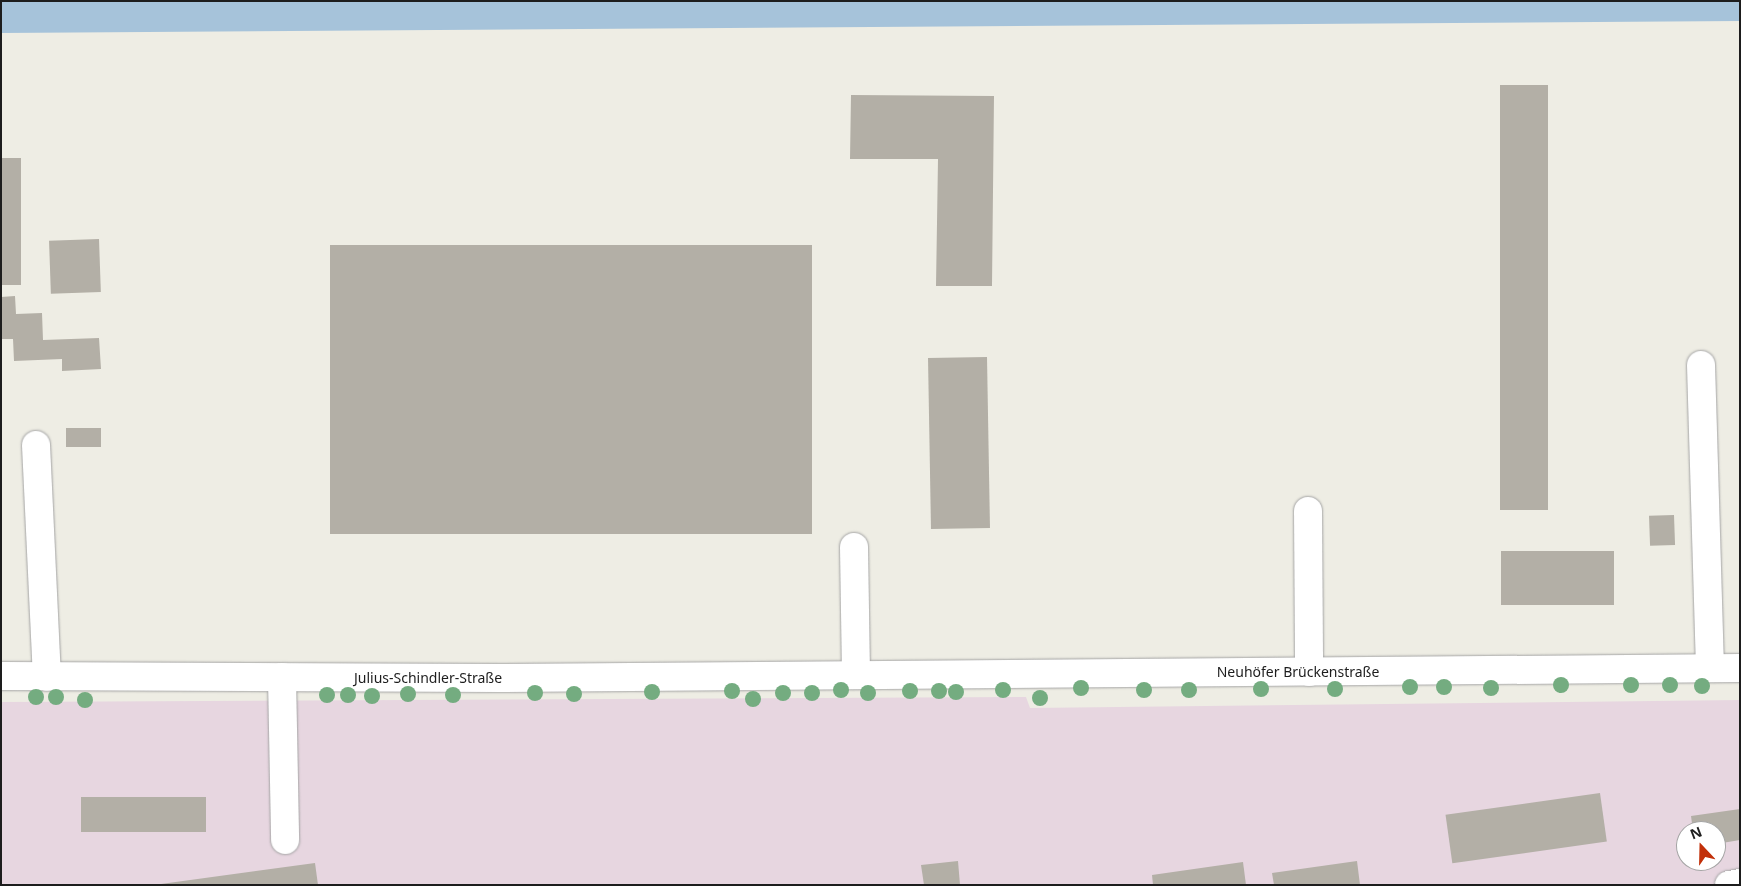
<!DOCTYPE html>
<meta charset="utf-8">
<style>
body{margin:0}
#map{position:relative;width:1741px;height:886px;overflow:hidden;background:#eeede4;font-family:"Noto Sans",sans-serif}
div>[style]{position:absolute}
.industrial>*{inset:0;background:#e7d6e0}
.water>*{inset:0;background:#a6c3da}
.building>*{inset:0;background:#b3afa6;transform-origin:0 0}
.roads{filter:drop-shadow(0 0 1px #a4a4a4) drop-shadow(0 0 1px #a4a4a4)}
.minor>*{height:28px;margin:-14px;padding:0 14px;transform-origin:14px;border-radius:14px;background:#fff}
.trees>*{width:16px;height:16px;margin:-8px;border-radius:50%;background:#74ac80}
span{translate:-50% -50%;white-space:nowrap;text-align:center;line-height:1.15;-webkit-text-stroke:4px #fff;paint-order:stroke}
.street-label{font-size:14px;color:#1d1d1d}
.frame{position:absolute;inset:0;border:2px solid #1d1d1d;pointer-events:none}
.north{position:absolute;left:1676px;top:821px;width:50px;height:50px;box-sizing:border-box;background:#fff;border:1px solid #a5a5a5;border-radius:50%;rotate:339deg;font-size:14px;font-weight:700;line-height:20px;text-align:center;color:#1d1d1d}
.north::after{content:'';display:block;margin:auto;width:18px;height:22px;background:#c23009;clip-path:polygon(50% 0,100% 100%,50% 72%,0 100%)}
</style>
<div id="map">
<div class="industrial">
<div style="clip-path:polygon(evenodd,1026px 697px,1030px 708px,1740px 700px,1740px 885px,1px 885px,1px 702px,1026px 697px,1686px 831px,1716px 831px,1716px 861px,1686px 861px,1686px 831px)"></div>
</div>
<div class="water">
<div style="clip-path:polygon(1px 1px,1740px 1px,1740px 21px,1px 33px)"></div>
</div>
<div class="building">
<div style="left:1500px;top:85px;width:48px;height:425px"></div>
<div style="clip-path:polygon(851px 95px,994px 96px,992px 286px,936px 286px,938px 159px,850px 159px)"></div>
<div style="left:1px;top:158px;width:20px;height:127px"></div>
<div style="left:99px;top:239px;width:53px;height:50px;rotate:88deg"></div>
<div style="left:812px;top:245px;width:289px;height:482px;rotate:90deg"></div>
<div style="clip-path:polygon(15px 296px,16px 314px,42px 313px,43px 340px,99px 338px,101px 369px,62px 371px,62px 359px,14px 361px,13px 339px,1px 339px,1px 297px)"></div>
<div style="left:987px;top:357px;width:171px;height:59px;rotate:89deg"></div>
<div style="left:66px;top:428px;width:35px;height:19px"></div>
<div style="left:1674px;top:515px;width:30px;height:25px;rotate:88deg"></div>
<div style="left:1614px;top:551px;width:54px;height:113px;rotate:90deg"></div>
<div style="left:1600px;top:793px;width:49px;height:156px;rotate:82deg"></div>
<div style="left:206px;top:797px;width:35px;height:125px;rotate:90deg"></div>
<div style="clip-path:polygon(1740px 809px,1740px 840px,1716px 844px,1716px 831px,1693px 831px,1691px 816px)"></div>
<div style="clip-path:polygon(958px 861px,960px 885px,924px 885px,921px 865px)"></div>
<div style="clip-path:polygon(1357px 861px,1360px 885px,1274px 885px,1272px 873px)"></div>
<div style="clip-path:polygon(1243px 862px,1246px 885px,1153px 885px,1152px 875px)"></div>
<div style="clip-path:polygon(315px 863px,318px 885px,161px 885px,161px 884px)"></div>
</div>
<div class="roads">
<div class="minor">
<div style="left:1701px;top:365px;width:303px;rotate:88.3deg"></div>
<div style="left:36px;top:445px;width:232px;rotate:87.3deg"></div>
<div style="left:1308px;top:511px;width:161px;rotate:89.6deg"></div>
<div style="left:854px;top:547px;width:127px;rotate:89.1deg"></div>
<div style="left:1px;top:676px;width:504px;rotate:0.23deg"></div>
<div style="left:505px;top:678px;width:1235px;rotate:-0.46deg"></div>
<div style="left:282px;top:677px;width:163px;rotate:88.9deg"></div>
<div style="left:1729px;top:885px;width:11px;rotate:-10deg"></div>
</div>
</div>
<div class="trees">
<div style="left:1561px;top:685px"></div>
<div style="left:1631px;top:685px"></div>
<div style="left:1670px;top:685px"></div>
<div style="left:1702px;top:686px"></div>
<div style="left:1410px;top:687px"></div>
<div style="left:1444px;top:687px"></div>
<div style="left:1081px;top:688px"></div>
<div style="left:1491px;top:688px"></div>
<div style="left:1261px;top:689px"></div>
<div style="left:1335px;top:689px"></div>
<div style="left:841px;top:690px"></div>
<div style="left:1003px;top:690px"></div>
<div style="left:1144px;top:690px"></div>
<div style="left:1189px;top:690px"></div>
<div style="left:732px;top:691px"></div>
<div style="left:910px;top:691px"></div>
<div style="left:939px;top:691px"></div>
<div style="left:652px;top:692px"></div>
<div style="left:956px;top:692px"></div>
<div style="left:535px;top:693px"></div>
<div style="left:783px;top:693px"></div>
<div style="left:812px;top:693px"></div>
<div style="left:868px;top:693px"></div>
<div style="left:408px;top:694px"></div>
<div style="left:574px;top:694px"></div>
<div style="left:327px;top:695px"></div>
<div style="left:348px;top:695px"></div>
<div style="left:453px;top:695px"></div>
<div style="left:372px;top:696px"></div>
<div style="left:36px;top:697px"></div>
<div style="left:56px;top:697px"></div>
<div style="left:1040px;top:698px"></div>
<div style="left:753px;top:699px"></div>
<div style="left:85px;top:700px"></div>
</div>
<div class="street-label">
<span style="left:1298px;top:672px">Neuhöfer Brückenstraße</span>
<span style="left:428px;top:678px">Julius-Schindler-Straße</span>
</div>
<div class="frame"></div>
<div class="north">N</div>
</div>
